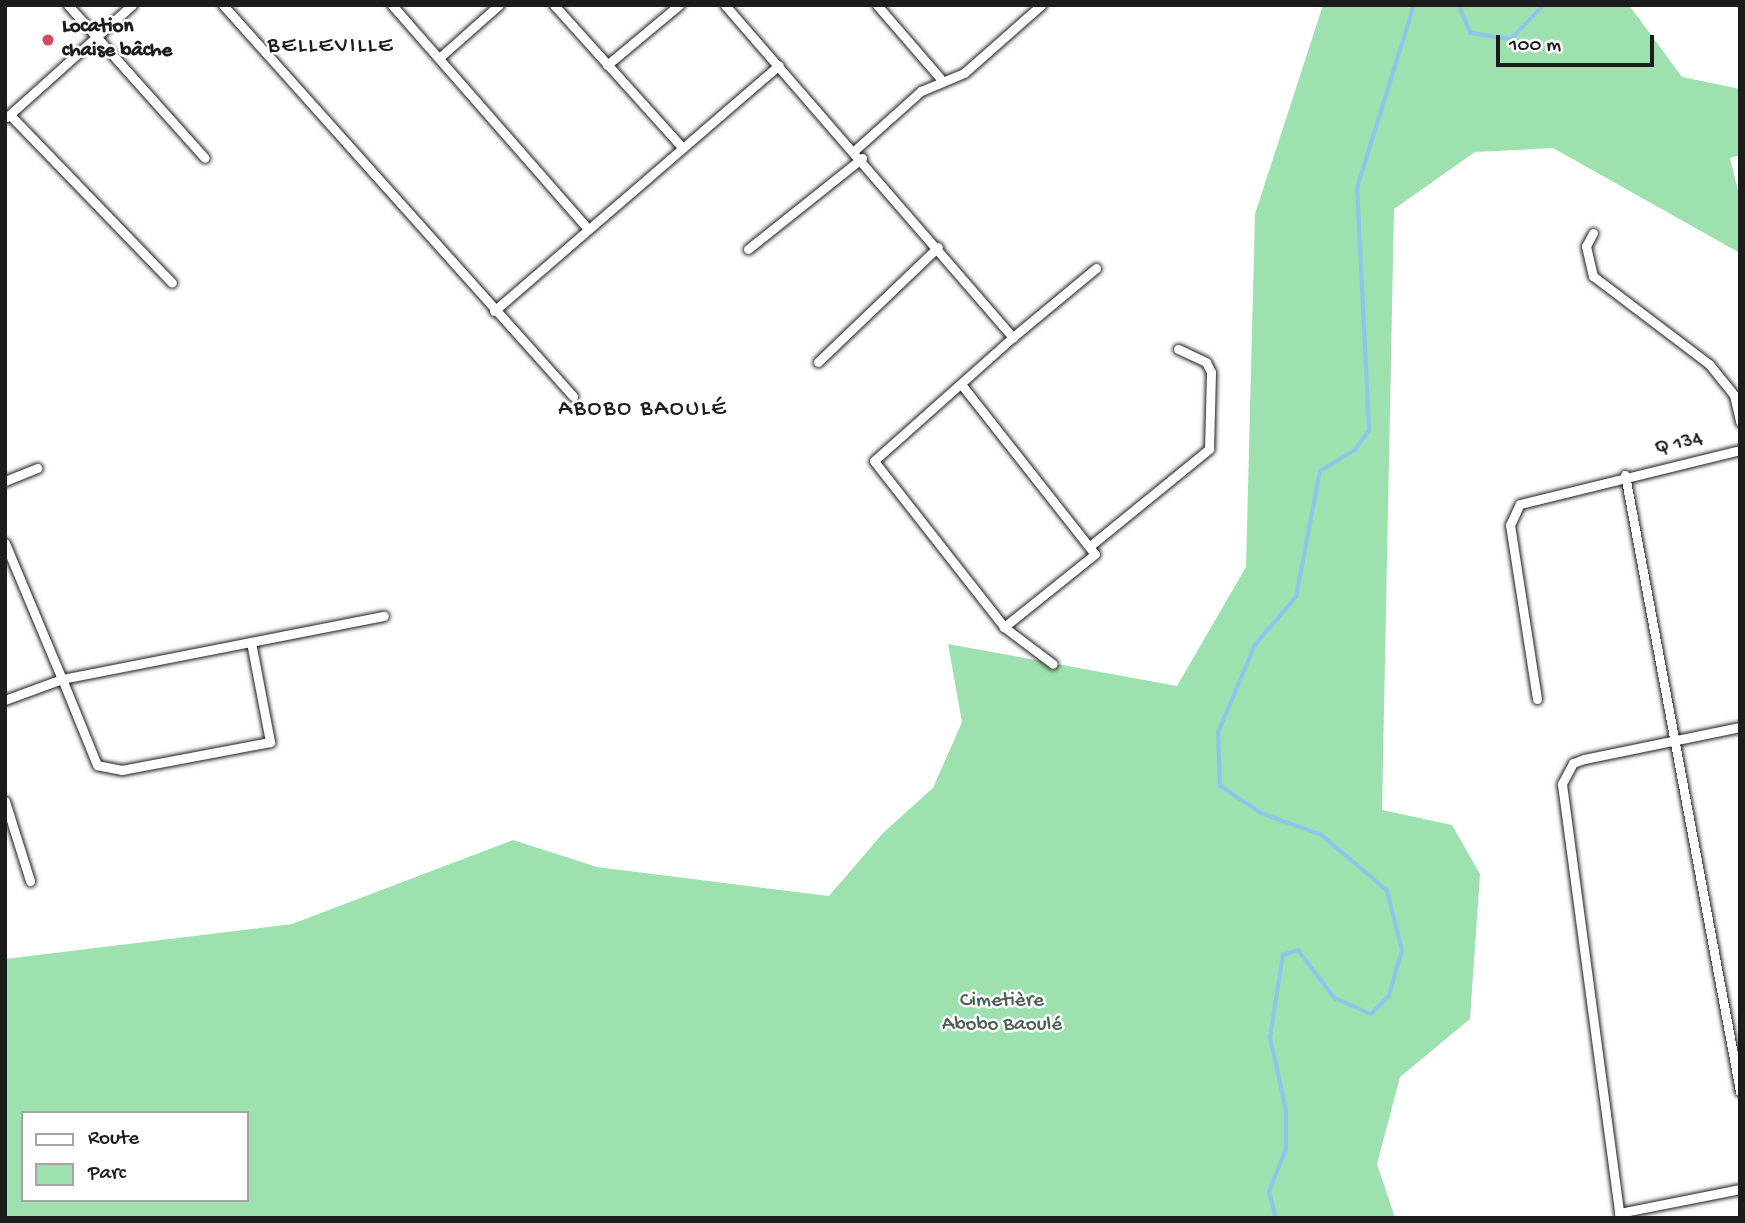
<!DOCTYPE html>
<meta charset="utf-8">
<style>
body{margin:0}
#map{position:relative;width:1745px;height:1223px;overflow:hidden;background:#fff;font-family:"Gochi Hand",sans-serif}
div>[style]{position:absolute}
.green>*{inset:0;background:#9ce1ae}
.stream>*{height:3.5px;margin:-1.75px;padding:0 1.75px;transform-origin:1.75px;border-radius:1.75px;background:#8ec5ec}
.roads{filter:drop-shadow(0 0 2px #1c1c1c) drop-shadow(0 0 2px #1c1c1c)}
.street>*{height:9px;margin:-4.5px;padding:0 4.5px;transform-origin:4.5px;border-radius:4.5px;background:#fff}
.dots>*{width:19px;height:19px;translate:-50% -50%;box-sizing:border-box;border:4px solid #fff;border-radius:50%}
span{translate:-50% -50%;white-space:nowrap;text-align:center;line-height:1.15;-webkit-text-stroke:5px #fff;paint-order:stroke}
.poi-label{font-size:21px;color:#1c1c1c;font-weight:700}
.left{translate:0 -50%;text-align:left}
.street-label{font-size:21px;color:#1c1c1c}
.park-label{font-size:21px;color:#49614f}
.neighbourhood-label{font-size:23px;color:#1c1c1c;letter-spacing:2px}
.frame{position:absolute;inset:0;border:7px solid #1c1c1c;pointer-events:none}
.legend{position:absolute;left:21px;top:1111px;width:228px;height:91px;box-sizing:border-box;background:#fff;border:2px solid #a4a4a4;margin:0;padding:9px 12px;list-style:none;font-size:21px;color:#1c1c1c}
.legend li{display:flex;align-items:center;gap:14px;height:35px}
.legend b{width:35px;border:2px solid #a4a4a4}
.scale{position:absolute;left:1496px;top:35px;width:158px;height:32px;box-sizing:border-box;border:4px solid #1c1c1c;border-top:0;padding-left:9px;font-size:21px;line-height:24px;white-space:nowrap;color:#1c1c1c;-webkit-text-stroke:5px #fff;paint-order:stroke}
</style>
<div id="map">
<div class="green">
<div style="clip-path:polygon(evenodd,1323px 5px,1629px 5px,1682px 77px,1740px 89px,1740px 155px,1730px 158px,1740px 199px,1740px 253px,1553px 148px,1475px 152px,1394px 209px,1382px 810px,1452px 825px,1480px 874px,1470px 1019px,1400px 1077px,1377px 1164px,1395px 1218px,5px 1218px,5px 959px,292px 924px,513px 840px,597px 867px,829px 896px,884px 832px,933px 788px,962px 722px,948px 644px,1177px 686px,1246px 567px,1255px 214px,1323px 5px,23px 1113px,247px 1113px,247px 1200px,23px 1200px,23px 1113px)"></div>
</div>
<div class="stream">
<div style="left:1459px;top:5px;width:30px;rotate:67deg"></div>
<div style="left:1471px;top:33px;width:40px;rotate:8.5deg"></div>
<div style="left:1511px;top:39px;width:47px;rotate:-45.9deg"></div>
<div style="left:1276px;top:1218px;width:27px;rotate:-105deg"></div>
<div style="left:1269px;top:1192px;width:46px;rotate:-68.4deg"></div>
<div style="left:1286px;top:1149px;width:39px;rotate:-90deg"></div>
<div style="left:1286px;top:1110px;width:74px;rotate:-102.5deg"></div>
<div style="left:1270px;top:1038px;width:84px;rotate:-81.1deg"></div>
<div style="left:1283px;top:955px;width:16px;rotate:-18deg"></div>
<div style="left:1298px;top:950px;width:61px;rotate:52.4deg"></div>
<div style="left:1335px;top:998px;width:39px;rotate:24deg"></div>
<div style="left:1371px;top:1014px;width:25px;rotate:-45deg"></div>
<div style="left:1389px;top:996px;width:48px;rotate:-74.2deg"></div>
<div style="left:1402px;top:950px;width:61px;rotate:-104.3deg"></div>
<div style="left:1387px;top:891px;width:87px;rotate:-139.7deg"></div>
<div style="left:1321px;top:835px;width:63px;rotate:-160.4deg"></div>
<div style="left:1262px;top:814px;width:50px;rotate:-146.3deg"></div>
<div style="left:1220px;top:786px;width:53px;rotate:-92.2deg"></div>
<div style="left:1218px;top:733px;width:95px;rotate:-67.2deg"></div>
<div style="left:1255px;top:645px;width:63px;rotate:-49.5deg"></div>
<div style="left:1296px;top:597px;width:128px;rotate:-79.2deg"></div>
<div style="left:1320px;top:471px;width:41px;rotate:-31deg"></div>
<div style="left:1355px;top:450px;width:24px;rotate:-55deg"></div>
<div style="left:1369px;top:430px;width:242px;rotate:-92.8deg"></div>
<div style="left:1357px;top:188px;width:192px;rotate:-72.7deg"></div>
</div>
<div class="roads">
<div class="street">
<div style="left:68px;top:5px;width:205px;rotate:48.2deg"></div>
<div style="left:223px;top:5px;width:525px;rotate:48.17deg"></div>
<div style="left:392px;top:5px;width:298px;rotate:48.8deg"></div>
<div style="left:554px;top:5px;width:191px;rotate:48deg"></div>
<div style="left:725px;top:5px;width:440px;rotate:49.1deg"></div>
<div style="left:1013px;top:337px;width:186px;rotate:138.3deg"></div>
<div style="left:874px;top:461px;width:211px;rotate:51.9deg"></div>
<div style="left:1004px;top:627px;width:61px;rotate:37.1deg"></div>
<div style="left:877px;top:5px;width:96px;rotate:49.2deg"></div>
<div style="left:439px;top:58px;width:80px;rotate:-41.5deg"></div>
<div style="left:607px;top:65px;width:94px;rotate:-39.8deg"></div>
<div style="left:10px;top:115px;width:233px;rotate:46deg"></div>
<div style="left:7px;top:117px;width:168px;rotate:-41.9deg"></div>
<div style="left:855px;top:150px;width:89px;rotate:-41.8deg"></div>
<div style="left:921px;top:91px;width:47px;rotate:-22.7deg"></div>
<div style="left:964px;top:73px;width:103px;rotate:-41.4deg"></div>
<div style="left:1593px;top:233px;width:15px;rotate:118deg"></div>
<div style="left:1586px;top:246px;width:31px;rotate:77deg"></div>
<div style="left:1593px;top:276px;width:146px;rotate:37.2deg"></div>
<div style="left:1709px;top:364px;width:40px;rotate:51deg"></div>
<div style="left:1734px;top:395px;width:28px;rotate:77deg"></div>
<div style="left:748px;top:249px;width:146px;rotate:-38.6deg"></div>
<div style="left:494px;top:311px;width:376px;rotate:-40.8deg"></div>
<div style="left:1013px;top:337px;width:108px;rotate:-39.7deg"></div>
<div style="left:818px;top:362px;width:166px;rotate:-43.8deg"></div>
<div style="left:961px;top:384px;width:216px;rotate:51.8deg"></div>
<div style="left:1095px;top:554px;width:117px;rotate:141.3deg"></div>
<div style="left:1625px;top:475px;width:627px;rotate:79.43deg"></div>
<div style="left:5px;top:481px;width:35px;rotate:-22deg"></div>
<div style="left:5px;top:543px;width:147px;rotate:67.3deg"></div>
<div style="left:62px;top:679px;width:61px;rotate:159.8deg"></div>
<div style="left:1090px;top:546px;width:154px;rotate:-39.2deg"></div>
<div style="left:1209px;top:449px;width:77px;rotate:-88.5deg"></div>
<div style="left:1211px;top:372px;width:11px;rotate:-117deg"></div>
<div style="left:1206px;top:362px;width:31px;rotate:-155deg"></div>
<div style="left:251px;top:642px;width:102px;rotate:79.2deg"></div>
<div style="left:270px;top:742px;width:151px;rotate:169.3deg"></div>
<div style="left:122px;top:770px;width:25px;rotate:-169deg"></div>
<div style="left:97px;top:765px;width:93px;rotate:-112.1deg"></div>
<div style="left:62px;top:679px;width:328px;rotate:-11.1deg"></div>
<div style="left:1537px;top:699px;width:176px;rotate:-98.8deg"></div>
<div style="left:1510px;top:525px;width:23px;rotate:-65deg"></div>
<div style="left:1520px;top:504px;width:227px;rotate:-13.8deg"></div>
<div style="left:1740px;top:727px;width:159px;rotate:168.4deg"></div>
<div style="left:1584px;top:759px;width:12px;rotate:160deg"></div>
<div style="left:1573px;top:763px;width:24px;rotate:118deg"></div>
<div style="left:1562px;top:784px;width:433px;rotate:82.4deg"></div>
<div style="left:1619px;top:1213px;width:123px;rotate:-11.2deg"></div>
<div style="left:5px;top:801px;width:84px;rotate:72.6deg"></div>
</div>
</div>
<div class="dots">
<div style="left:48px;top:40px;background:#d1495b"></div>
</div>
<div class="poi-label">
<span class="left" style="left:62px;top:40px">Location<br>chaise bâche</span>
</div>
<div class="street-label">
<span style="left:1679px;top:445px;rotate:-12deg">Q 134</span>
</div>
<div class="park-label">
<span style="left:1002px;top:1014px">Cimetière<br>Abobo Baoulé</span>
</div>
<div class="neighbourhood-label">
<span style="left:331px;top:47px">BELLEVILLE</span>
<span style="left:643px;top:410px">ABOBO BAOULÉ</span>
</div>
<div class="frame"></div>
<ul class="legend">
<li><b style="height:9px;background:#fff"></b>Route</li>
<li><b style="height:19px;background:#9ce1ae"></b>Parc</li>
</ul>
<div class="scale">100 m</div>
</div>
